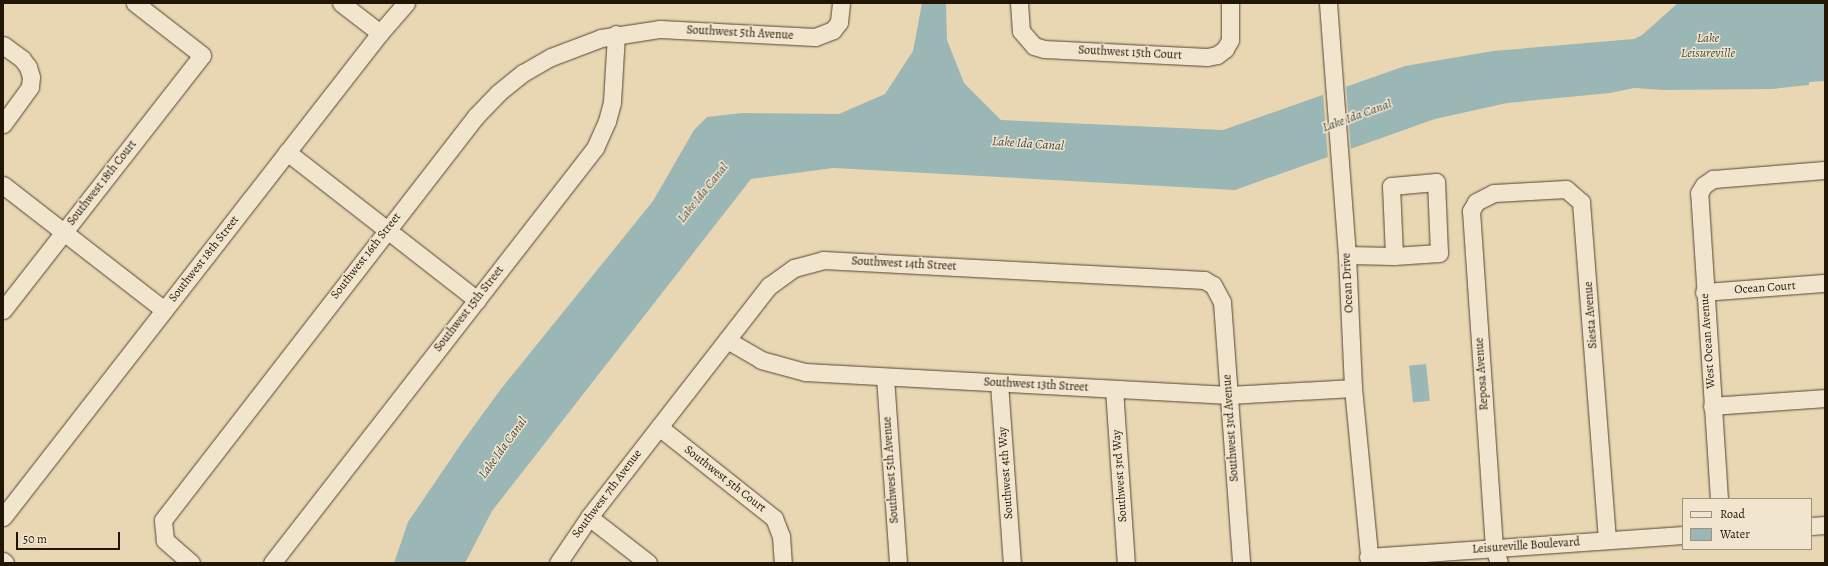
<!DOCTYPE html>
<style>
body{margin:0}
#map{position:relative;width:1828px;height:566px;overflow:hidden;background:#e9d7b3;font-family:Alegreya,serif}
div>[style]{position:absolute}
.water>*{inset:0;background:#9ab7b6;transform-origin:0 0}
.pier>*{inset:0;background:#e9d7b3}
.roads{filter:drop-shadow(0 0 1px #534630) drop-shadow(0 0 1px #534630)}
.minor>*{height:17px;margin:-8.5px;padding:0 8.5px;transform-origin:8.5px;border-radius:8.5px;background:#f1e5ce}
span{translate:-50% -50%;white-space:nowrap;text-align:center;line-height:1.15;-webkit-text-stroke:3px #f1e5ce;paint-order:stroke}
.street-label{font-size:12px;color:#211505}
.water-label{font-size:13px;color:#4b4e43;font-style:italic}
.frame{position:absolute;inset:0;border:4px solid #211505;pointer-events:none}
.legend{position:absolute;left:1682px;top:498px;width:130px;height:52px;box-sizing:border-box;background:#f1e5ce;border:1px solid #9e927e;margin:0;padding:5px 7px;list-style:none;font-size:12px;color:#211505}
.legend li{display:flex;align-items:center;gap:8px;height:20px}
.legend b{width:20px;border:1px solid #9e927e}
.scale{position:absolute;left:16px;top:532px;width:104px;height:18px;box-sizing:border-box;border:2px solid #211505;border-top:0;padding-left:5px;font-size:12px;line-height:14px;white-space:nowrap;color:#211505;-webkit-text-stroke:3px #f1e5ce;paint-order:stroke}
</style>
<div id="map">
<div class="water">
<div style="clip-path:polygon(922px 3px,946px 3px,947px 40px,964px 83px,1001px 120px,1223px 130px,1405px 66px,1493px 51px,1634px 39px,1642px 35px,1678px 3px,1825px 3px,1825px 81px,1809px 82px,1809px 85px,1772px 89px,1664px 90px,1634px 88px,1610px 93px,1507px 103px,1435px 119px,1235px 190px,833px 168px,751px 179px,492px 511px,465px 563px,394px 563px,408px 522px,463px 441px,501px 389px,653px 201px,694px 130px,707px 117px,742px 113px,839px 114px,885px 94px,913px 51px)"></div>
<div style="left:1426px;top:364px;width:37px;height:17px;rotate:84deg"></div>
</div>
<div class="pier">
<div style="clip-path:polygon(1346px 84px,1351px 151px,1328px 159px,1323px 93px)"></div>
</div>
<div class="roads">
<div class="minor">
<div style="left:341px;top:3px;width:49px;rotate:37.6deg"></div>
<div style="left:1019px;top:3px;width:28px;rotate:86deg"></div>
<div style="left:1021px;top:31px;width:20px;rotate:49deg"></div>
<div style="left:1034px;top:46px;width:10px;rotate:17deg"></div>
<div style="left:1044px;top:49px;width:163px;rotate:2.8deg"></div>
<div style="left:1207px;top:57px;width:10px;rotate:-11deg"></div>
<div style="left:1217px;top:55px;width:10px;rotate:-37deg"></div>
<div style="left:1225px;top:49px;width:10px;rotate:-61deg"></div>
<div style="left:1230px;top:40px;width:37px;rotate:-90deg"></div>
<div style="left:1328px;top:3px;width:253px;rotate:85.7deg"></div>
<div style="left:1347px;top:255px;width:133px;rotate:87.4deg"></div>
<div style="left:1353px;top:388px;width:176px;rotate:84.5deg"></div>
<div style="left:3px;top:45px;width:24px;rotate:36deg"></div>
<div style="left:22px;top:59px;width:10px;rotate:53deg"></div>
<div style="left:28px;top:67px;width:10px;rotate:73deg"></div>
<div style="left:31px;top:77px;width:10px;rotate:96deg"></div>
<div style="left:30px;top:87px;width:46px;rotate:126.1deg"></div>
<div style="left:287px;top:152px;width:241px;rotate:37.9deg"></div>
<div style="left:3px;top:185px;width:204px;rotate:37.8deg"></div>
<div style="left:1347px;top:255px;width:47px;rotate:1.2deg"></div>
<div style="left:1394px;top:256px;width:45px;rotate:-3.8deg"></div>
<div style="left:1439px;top:253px;width:71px;rotate:-92.4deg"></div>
<div style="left:1436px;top:182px;width:45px;rotate:174.9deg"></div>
<div style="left:1391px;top:186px;width:70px;rotate:87.5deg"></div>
<div style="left:1704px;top:292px;width:121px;rotate:-4.3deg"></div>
<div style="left:3px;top:310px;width:323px;rotate:-52deg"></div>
<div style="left:202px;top:55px;width:85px;rotate:-142.2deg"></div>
<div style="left:727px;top:340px;width:39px;rotate:30deg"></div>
<div style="left:761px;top:360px;width:46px;rotate:15.3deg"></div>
<div style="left:805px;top:372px;width:425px;rotate:3.1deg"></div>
<div style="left:1229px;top:395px;width:124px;rotate:-3.2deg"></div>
<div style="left:885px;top:377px;width:186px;rotate:86deg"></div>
<div style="left:999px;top:383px;width:180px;rotate:85.9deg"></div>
<div style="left:1114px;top:389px;width:174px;rotate:86.1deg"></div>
<div style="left:1712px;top:406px;width:113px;rotate:-4deg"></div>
<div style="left:659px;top:427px;width:147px;rotate:38.4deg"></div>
<div style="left:774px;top:518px;width:19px;rotate:69deg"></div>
<div style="left:781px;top:536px;width:27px;rotate:86deg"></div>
<div style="left:1719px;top:499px;width:307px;rotate:-93.7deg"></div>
<div style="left:1699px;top:193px;width:9px;rotate:-58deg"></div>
<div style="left:1704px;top:185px;width:11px;rotate:-34deg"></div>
<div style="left:1713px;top:179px;width:112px;rotate:-4.6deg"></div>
<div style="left:3px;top:517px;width:614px;rotate:-52.08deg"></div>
<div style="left:380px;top:33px;width:40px;rotate:-49deg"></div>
<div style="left:589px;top:517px;width:75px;rotate:37.9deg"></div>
<div style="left:1811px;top:526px;width:14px;rotate:-4deg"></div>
<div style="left:1368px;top:557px;width:316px;rotate:-4deg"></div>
<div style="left:3px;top:561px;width:3px;rotate:45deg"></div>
<div style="left:191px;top:563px;width:35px;rotate:-139deg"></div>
<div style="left:165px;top:540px;width:20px;rotate:-96deg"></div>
<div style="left:163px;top:520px;width:511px;rotate:-52.23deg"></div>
<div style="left:476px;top:116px;width:32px;rotate:-46deg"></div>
<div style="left:498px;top:93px;width:32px;rotate:-39deg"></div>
<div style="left:523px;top:73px;width:32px;rotate:-30deg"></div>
<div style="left:551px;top:57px;width:53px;rotate:-20.8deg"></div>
<div style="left:601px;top:38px;width:60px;rotate:-8.7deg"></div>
<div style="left:660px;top:29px;width:155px;rotate:3deg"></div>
<div style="left:815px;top:37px;width:19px;rotate:-21deg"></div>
<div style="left:833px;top:30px;width:10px;rotate:-53deg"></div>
<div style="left:839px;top:22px;width:19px;rotate:-84deg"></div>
<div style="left:272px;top:563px;width:526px;rotate:-52.11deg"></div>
<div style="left:595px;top:148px;width:30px;rotate:-66deg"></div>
<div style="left:607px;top:121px;width:20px;rotate:-75deg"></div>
<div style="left:612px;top:102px;width:68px;rotate:-86.6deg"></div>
<div style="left:558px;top:563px;width:55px;rotate:-56deg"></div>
<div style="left:589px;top:517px;width:293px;rotate:-52.1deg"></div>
<div style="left:769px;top:286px;width:31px;rotate:-36deg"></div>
<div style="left:794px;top:268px;width:30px;rotate:-15deg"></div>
<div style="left:823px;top:260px;width:382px;rotate:3deg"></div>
<div style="left:1204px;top:280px;width:10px;rotate:29deg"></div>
<div style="left:1213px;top:285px;width:19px;rotate:62deg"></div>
<div style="left:1222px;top:302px;width:262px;rotate:85.8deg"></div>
<div style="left:1499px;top:563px;width:16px;rotate:-108deg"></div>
<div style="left:1494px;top:548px;width:338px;rotate:-93.9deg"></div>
<div style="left:1471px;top:211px;width:10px;rotate:-61deg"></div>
<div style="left:1476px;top:202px;width:20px;rotate:-27deg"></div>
<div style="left:1494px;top:193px;width:72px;rotate:-3.2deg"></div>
<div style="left:1566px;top:189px;width:20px;rotate:41deg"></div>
<div style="left:1581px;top:202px;width:339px;rotate:85.6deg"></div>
</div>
</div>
<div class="street-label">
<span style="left:740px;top:33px;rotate:3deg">Southwest 5th Avenue</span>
<span style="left:1130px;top:53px;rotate:3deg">Southwest 15th Court</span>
<span style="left:102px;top:183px;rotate:-52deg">Southwest 18th Court</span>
<span style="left:366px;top:256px;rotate:-52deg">Southwest 16th Street</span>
<span style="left:204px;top:259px;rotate:-52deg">Southwest 18th Street</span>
<span style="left:904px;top:264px;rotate:3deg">Southwest 14th Street</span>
<span style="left:1348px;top:283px;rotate:-93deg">Ocean Drive</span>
<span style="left:1765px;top:288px;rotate:-4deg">Ocean Court</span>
<span style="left:469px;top:309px;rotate:-52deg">Southwest 15th Street</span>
<span style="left:1591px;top:315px;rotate:-94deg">Siesta Avenue</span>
<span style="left:1708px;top:341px;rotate:-94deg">West Ocean Avenue</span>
<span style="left:1482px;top:374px;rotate:-94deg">Reposa Avenue</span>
<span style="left:1036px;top:385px;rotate:3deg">Southwest 13th Street</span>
<span style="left:1231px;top:428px;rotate:-94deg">Southwest 3rd Avenue</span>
<span style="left:891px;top:470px;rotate:-94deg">Southwest 5th Avenue</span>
<span style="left:1006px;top:473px;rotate:-94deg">Southwest 4th Way</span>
<span style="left:1120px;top:476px;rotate:-94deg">Southwest 3rd Way</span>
<span style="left:725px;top:479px;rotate:38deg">Southwest 5th Court</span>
<span style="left:607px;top:494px;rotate:-53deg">Southwest 7th Avenue</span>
<span style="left:1526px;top:546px;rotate:-4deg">Leisureville Boulevard</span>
</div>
<div class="water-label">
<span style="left:1708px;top:46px">Lake<br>Leisureville</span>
<span style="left:1357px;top:116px;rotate:-20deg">Lake Ida Canal</span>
<span style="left:1028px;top:144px;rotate:4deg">Lake Ida Canal</span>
<span style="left:703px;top:193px;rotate:-51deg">Lake Ida Canal</span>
<span style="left:503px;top:448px;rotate:-54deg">Lake Ida Canal</span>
</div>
<div class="frame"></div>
<ul class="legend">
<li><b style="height:5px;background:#f1e5ce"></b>Road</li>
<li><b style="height:11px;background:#9ab7b6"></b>Water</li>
</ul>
<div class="scale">50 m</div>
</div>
